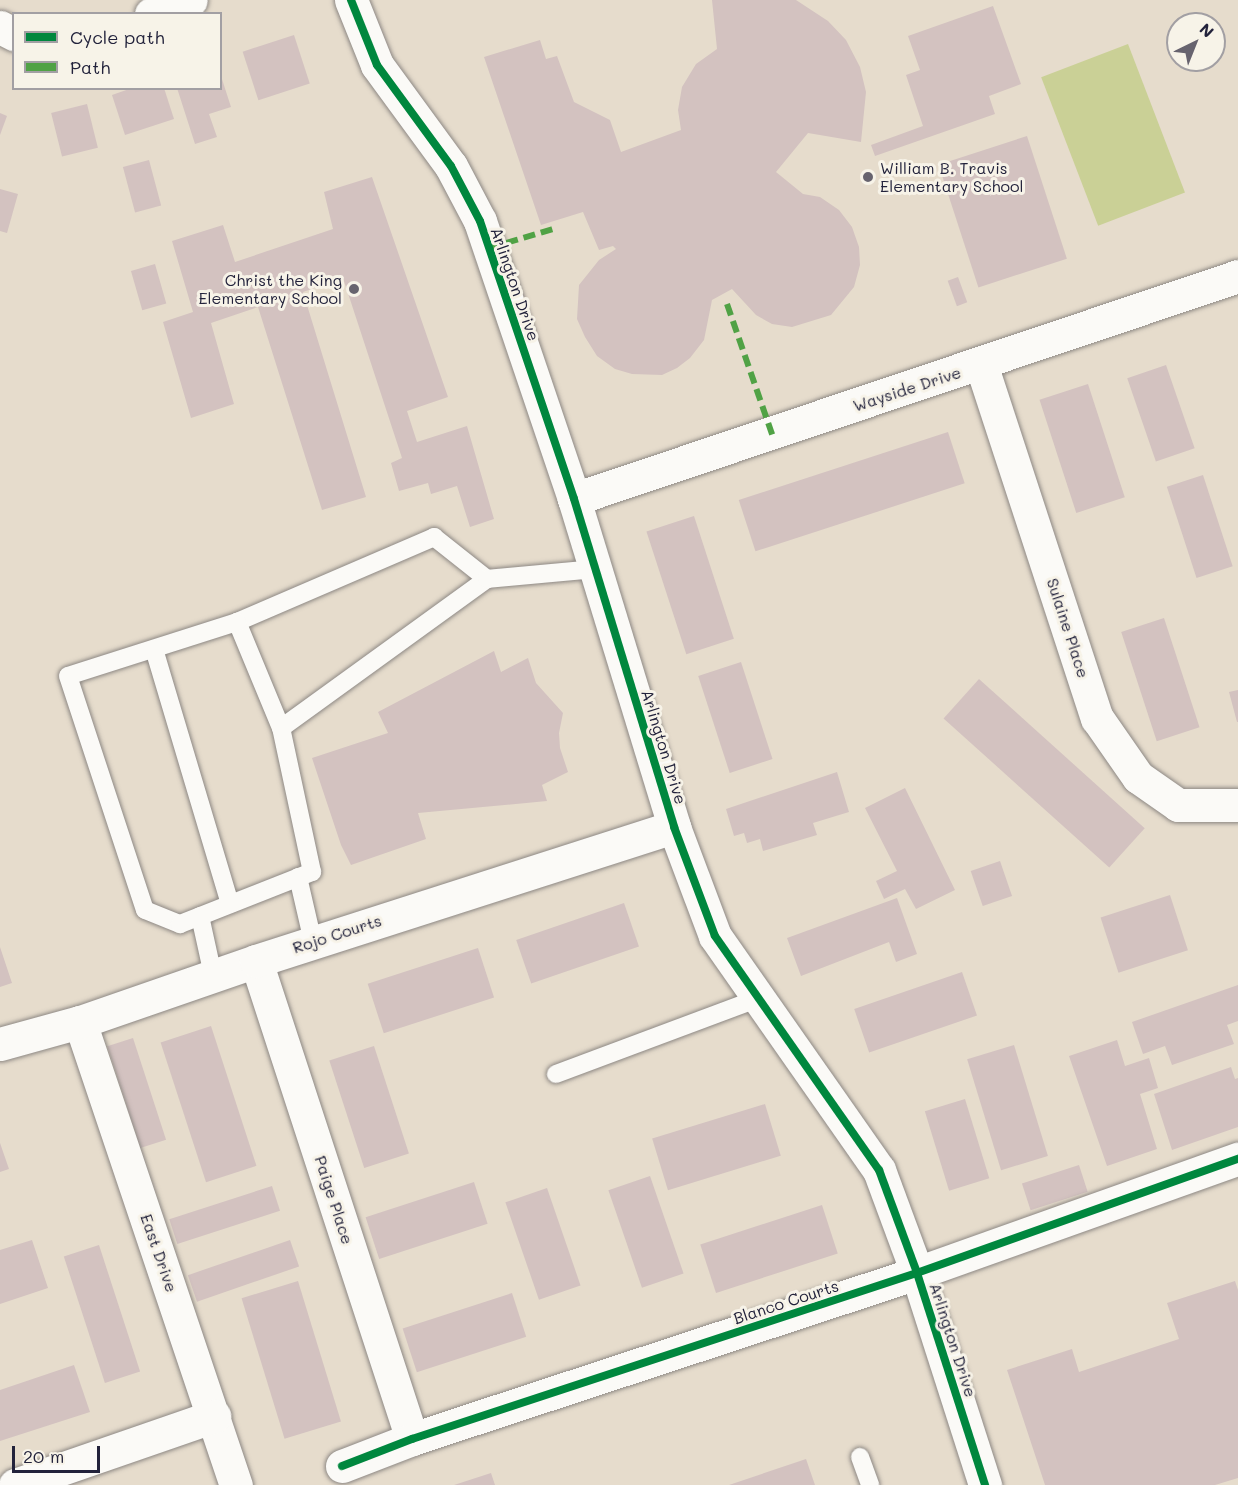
<!DOCTYPE html>
<style>
body{margin:0}
#map{position:relative;width:1238px;height:1485px;overflow:hidden;background:#e6dccc;font-family:Mali,sans-serif}
div>[style]{position:absolute}
.green>*{inset:0;background:#cad096;transform-origin:0 0}
.building>*{inset:0;background:#d3c2c0;transform-origin:0 0}
.roads{filter:drop-shadow(0 0 2px #8d8884) drop-shadow(0 0 2px #8d8884)}
.lane>*{height:18px;margin:-9px;padding:0 9px;transform-origin:9px;border-radius:9px;background:#fbfaf7}
.street>*{height:33px;margin:-16.5px;padding:0 16.5px;transform-origin:16.5px;border-radius:16.5px;background:#fbfaf7}
.quiet>*{height:6px;margin-top:-3px;transform-origin:0;background:repeating-linear-gradient(90deg,#50a245 0 12px,transparent 0 18px)}
.cycleway>*{height:8px;margin:-4px;padding:0 4px;transform-origin:4px;border-radius:4px;background:#00873e}
.dots>*{width:16px;height:16px;translate:-50% -50%;box-sizing:border-box;border:3px solid #f7f3e8;border-radius:50%}
span{translate:-50% -50%;white-space:nowrap;text-align:center;line-height:1.15;-webkit-text-stroke:6px #f7f3e8;paint-order:stroke}
.poi-label{font-size:16px;color:#22223b}
.left{translate:0 -50%;text-align:left}
.right{translate:-100% -50%;text-align:right}
.street-label{font-size:16px;color:#22223b}
.legend{position:absolute;left:12px;top:12px;width:210px;height:78px;box-sizing:border-box;background:#f7f3e8;border:2px solid #a29fa3;margin:0;padding:8px 10px;list-style:none;font-size:18px;color:#22223b}
.legend li{display:flex;align-items:center;gap:12px;height:30px}
.legend b{width:30px;border:2px solid #a29fa3}
.north{position:absolute;left:1166px;top:12px;width:60px;height:60px;box-sizing:border-box;background:#f7f3e8;border:2px solid #a29fa3;border-radius:50%;rotate:43deg;font-size:16px;font-weight:700;line-height:24px;text-align:center;color:#22223b}
.north::after{content:'';display:block;margin:auto;width:21px;height:27px;background:#67636e;clip-path:polygon(50% 0,100% 100%,50% 72%,0 100%)}
.scale{position:absolute;left:12px;top:1446px;width:88px;height:27px;box-sizing:border-box;border:3px solid #22223b;border-top:0;padding-left:8px;font-size:18px;line-height:21px;white-space:nowrap;color:#22223b;-webkit-text-stroke:4px #f7f3e8;paint-order:stroke}
</style>
<div id="map">
<div class="green">
<div style="left:1128px;top:44px;width:159px;height:93px;rotate:69deg"></div>
</div>
<div class="building">
<div style="clip-path:polygon(712px 0,796px 0,828px 21px,846px 40px,860px 67px,866px 92px,861px 142px,808px 133px,776px 172px,803px 194px,820px 197px,839px 210px,852px 227px,859px 247px,860px 265px,854px 287px,831px 315px,792px 327px,772px 324px,756px 315px,732px 289px,712px 300px,704px 340px,690px 358px,677px 368px,662px 375px,632px 374px,615px 369px,597px 356px,585px 337px,577px 319px,579px 285px,599px 260px,616px 249px,613px 246px,599px 250px,583px 212px,541px 225px,484px 57px,540px 40px,546px 59px,557px 56px,574px 102px,610px 120px,621px 152px,681px 130px,678px 110px,682px 87px,696px 64px,717px 49px)"></div>
<div style="clip-path:polygon(993px 6px,1021px 84px,989px 96px,995px 114px,875px 156px,871px 145px,923px 126px,906px 75px,920px 70px,908px 36px)"></div>
<div style="left:294px;top:35px;width:51px;height:54px;rotate:72deg"></div>
<div style="clip-path:polygon(221px 76px,231px 107px,209px 114px,217px 137px,195px 144px,177px 88px,220px 88px)"></div>
<div style="clip-path:polygon(132px 88px,164px 88px,174px 119px,125px 135px,112px 95px)"></div>
<div style="left:87px;top:104px;width:45px;height:37px;rotate:76deg"></div>
<div style="clip-path:polygon(0 113px,7px 116px,0 135px)"></div>
<div style="left:1027px;top:136px;width:129px;height:93px;rotate:72deg"></div>
<div style="left:149px;top:160px;width:47px;height:27px;rotate:75deg"></div>
<div style="clip-path:polygon(372px 177px,448px 397px,407px 411px,417px 442px,467px 426px,494px 519px,470px 527px,457px 486px,431px 494px,428px 483px,399px 491px,391px 463px,402px 458px,343px 278px,303px 292px,366px 497px,322px 510px,258px 307px,211px 323px,234px 404px,191px 418px,163px 322px,193px 312px,172px 241px,223px 225px,235px 262px,333px 229px,324px 192px)"></div>
<div style="clip-path:polygon(0 189px,18px 194px,7px 233px,0 231px)"></div>
<div style="left:155px;top:264px;width:41px;height:25px;rotate:74deg"></div>
<div style="left:958px;top:277px;width:27px;height:11px;rotate:70deg"></div>
<div style="left:1166px;top:365px;width:88px;height:41px;rotate:71deg"></div>
<div style="left:1088px;top:384px;width:119px;height:51px;rotate:72deg"></div>
<div style="left:948px;top:432px;width:54px;height:220px;rotate:72deg"></div>
<div style="left:1203px;top:475px;width:96px;height:38px;rotate:72deg"></div>
<div style="left:694px;top:516px;width:129px;height:50px;rotate:72deg"></div>
<div style="left:1164px;top:618px;width:115px;height:45px;rotate:72deg"></div>
<div style="clip-path:polygon(494px 651px,501px 672px,528px 658px,536px 683px,563px 713px,559px 733px,560px 748px,568px 772px,542px 785px,547px 801px,418px 813px,426px 839px,351px 865px,341px 845px,312px 758px,388px 733px,378px 712px)"></div>
<div style="left:741px;top:662px;width:102px;height:45px;rotate:72deg"></div>
<div style="left:979px;top:679px;width:223px;height:53px;rotate:42deg"></div>
<div style="clip-path:polygon(1238px 690px,1238px 722px,1237px 722px,1229px 692px)"></div>
<div style="clip-path:polygon(837px 772px,849px 812px,813px 823px,817px 835px,763px 851px,760px 839px,747px 843px,744px 833px,734px 836px,726px 809px)"></div>
<div style="clip-path:polygon(905px 788px,955px 890px,916px 909px,905px 889px,884px 899px,876px 881px,897px 871px,865px 808px)"></div>
<div style="left:1000px;top:861px;width:37px;height:31px;rotate:71deg"></div>
<div style="left:1170px;top:895px;width:58px;height:73px;rotate:72deg"></div>
<div style="clip-path:polygon(897px 898px,917px 954px,896px 962px,889px 942px,801px 976px,787px 938px)"></div>
<div style="left:624px;top:903px;width:46px;height:114px;rotate:71deg"></div>
<div style="clip-path:polygon(0 947px,12px 983px,0 987px)"></div>
<div style="left:478px;top:948px;width:52px;height:116px;rotate:72deg"></div>
<div style="left:962px;top:972px;width:46px;height:114px;rotate:71deg"></div>
<div style="clip-path:polygon(1238px 985px,1238px 1021px,1227px 1025px,1234px 1044px,1172px 1065px,1165px 1046px,1143px 1054px,1132px 1022px)"></div>
<div style="left:211px;top:1026px;width:147px;height:53px;rotate:72deg"></div>
<div style="left:133px;top:1038px;width:107px;height:27px;rotate:72deg"></div>
<div style="clip-path:polygon(1117px 1040px,1125px 1066px,1149px 1058px,1158px 1088px,1140px 1094px,1157px 1149px,1107px 1166px,1069px 1056px)"></div>
<div style="left:1014px;top:1045px;width:116px;height:49px;rotate:73deg"></div>
<div style="left:374px;top:1046px;width:113px;height:47px;rotate:72deg"></div>
<div style="clip-path:polygon(1231px 1067px,1235px 1079px,1238px 1078px,1238px 1127px,1172px 1150px,1154px 1094px)"></div>
<div style="left:965px;top:1099px;width:83px;height:42px;rotate:73deg"></div>
<div style="left:765px;top:1104px;width:54px;height:118px;rotate:73deg"></div>
<div style="clip-path:polygon(0 1143px,9px 1169px,0 1172px)"></div>
<div style="left:1079px;top:1165px;width:28px;height:60px;rotate:72deg"></div>
<div style="left:650px;top:1176px;width:103px;height:44px;rotate:71deg"></div>
<div style="left:474px;top:1182px;width:44px;height:114px;rotate:72deg"></div>
<div style="left:272px;top:1186px;width:26px;height:108px;rotate:72deg"></div>
<div style="left:547px;top:1188px;width:103px;height:44px;rotate:71deg"></div>
<div style="left:822px;top:1205px;width:51px;height:128px;rotate:72deg"></div>
<div style="clip-path:polygon(32px 1240px,48px 1288px,0 1304px,0 1250px)"></div>
<div style="left:290px;top:1240px;width:28px;height:108px;rotate:71deg"></div>
<div style="left:99px;top:1245px;width:133px;height:37px;rotate:72deg"></div>
<div style="left:298px;top:1281px;width:147px;height:59px;rotate:73deg"></div>
<div style="clip-path:polygon(1235px 1281px,1238px 1290px,1238px 1478px,1215px 1485px,1045px 1485px,1007px 1370px,1072px 1349px,1079px 1372px,1179px 1339px,1167px 1303px)"></div>
<div style="left:512px;top:1293px;width:46px;height:115px;rotate:72deg"></div>
<div style="clip-path:polygon(74px 1365px,90px 1412px,0 1441px,0 1390px)"></div>
<div style="clip-path:polygon(806px 1459px,815px 1485px,729px 1485px)"></div>
<div style="clip-path:polygon(491px 1473px,495px 1485px,454px 1485px)"></div>
</div>
<div class="roads">
<div class="lane">
<div style="left:487px;top:579px;width:254px;rotate:144.1deg"></div>
<div style="left:281px;top:728px;width:115px;rotate:-112.5deg"></div>
<div style="left:237px;top:622px;width:215px;rotate:-23.3deg"></div>
<div style="left:434px;top:537px;width:68px;rotate:38.4deg"></div>
<div style="left:487px;top:579px;width:108px;rotate:-5.3deg"></div>
<div style="left:237px;top:622px;width:177px;rotate:162.3deg"></div>
<div style="left:68px;top:676px;width:246px;rotate:71.8deg"></div>
<div style="left:145px;top:910px;width:38px;rotate:22deg"></div>
<div style="left:180px;top:924px;width:142px;rotate:-21.5deg"></div>
<div style="left:312px;top:872px;width:147px;rotate:-102.1deg"></div>
<div style="left:154px;top:649px;width:266px;rotate:73.4deg"></div>
<div style="left:298px;top:877px;width:67px;rotate:77deg"></div>
<div style="left:200px;top:916px;width:60px;rotate:77.6deg"></div>
<div style="left:556px;top:1074px;width:217px;rotate:-20.5deg"></div>
<div style="left:860px;top:1457px;width:30px;rotate:70deg"></div>
</div>
<div class="street">
<div style="left:351px;top:0;width:70px;rotate:68.2deg"></div>
<div style="left:377px;top:65px;width:125px;rotate:53.8deg"></div>
<div style="left:451px;top:166px;width:62px;rotate:62.2deg"></div>
<div style="left:480px;top:221px;width:293px;rotate:71.3deg"></div>
<div style="left:574px;top:499px;width:343px;rotate:73deg"></div>
<div style="left:674px;top:827px;width:116px;rotate:69.4deg"></div>
<div style="left:715px;top:936px;width:286px;rotate:55deg"></div>
<div style="left:879px;top:1170px;width:110px;rotate:69.7deg"></div>
<div style="left:917px;top:1273px;width:223px;rotate:72.2deg"></div>
<div style="left:151px;top:14px;width:42px;rotate:-19.3deg"></div>
<div style="left:0;top:27px;width:16px;rotate:27deg"></div>
<div style="left:981px;top:364px;width:373px;rotate:71.9deg"></div>
<div style="left:1097px;top:718px;width:72px;rotate:55.2deg"></div>
<div style="left:1138px;top:777px;width:49px;rotate:35deg"></div>
<div style="left:1178px;top:805px;width:60px"></div>
<div style="left:574px;top:499px;width:700px;rotate:-18.56deg"></div>
<div style="left:256px;top:961px;width:503px;rotate:71.93deg"></div>
<div style="left:80px;top:1022px;width:489px;rotate:71.4deg"></div>
<div style="left:0;top:1044px;width:83px;rotate:-15.4deg"></div>
<div style="left:80px;top:1022px;width:186px;rotate:-19.1deg"></div>
<div style="left:256px;top:961px;width:439px;rotate:-17.8deg"></div>
<div style="left:342px;top:1466px;width:75px;rotate:-21.1deg"></div>
<div style="left:412px;top:1439px;width:532px;rotate:-18.2deg"></div>
<div style="left:917px;top:1273px;width:341px;rotate:-19.6deg"></div>
<div style="left:15px;top:1485px;width:211px;rotate:-19.1deg"></div>
</div>
</div>
<div class="quiet">
<div style="left:489px;top:248px;width:70px;rotate:-16.6deg"></div>
<div style="left:727px;top:304px;width:138px;rotate:70.9deg"></div>
</div>
<div class="cycleway">
<div style="left:351px;top:0;width:70px;rotate:68.2deg"></div>
<div style="left:377px;top:65px;width:125px;rotate:53.8deg"></div>
<div style="left:451px;top:166px;width:62px;rotate:62.2deg"></div>
<div style="left:480px;top:221px;width:293px;rotate:71.3deg"></div>
<div style="left:574px;top:499px;width:343px;rotate:73deg"></div>
<div style="left:674px;top:827px;width:116px;rotate:69.4deg"></div>
<div style="left:715px;top:936px;width:286px;rotate:55deg"></div>
<div style="left:879px;top:1170px;width:110px;rotate:69.7deg"></div>
<div style="left:917px;top:1273px;width:223px;rotate:72.2deg"></div>
<div style="left:342px;top:1466px;width:75px;rotate:-21.1deg"></div>
<div style="left:412px;top:1439px;width:532px;rotate:-18.2deg"></div>
<div style="left:917px;top:1273px;width:341px;rotate:-19.6deg"></div>
</div>
<div class="dots">
<div style="left:868px;top:177px;background:#67636e"></div>
<div style="left:354px;top:289px;background:#67636e"></div>
</div>
<div class="poi-label">
<span class="left" style="left:880px;top:177px">William B. Travis<br>Elementary School</span>
<span class="right" style="left:342px;top:289px">Christ the King<br>Elementary School</span>
</div>
<div class="street-label">
<span style="left:515px;top:284px;rotate:71deg">Arlington Drive</span>
<span style="left:907px;top:389px;rotate:-18deg">Wayside Drive</span>
<span style="left:1068px;top:628px;rotate:72deg">Sulaine Place</span>
<span style="left:664px;top:747px;rotate:73deg">Arlington Drive</span>
<span style="left:337px;top:934px;rotate:-18deg">Rojo Courts</span>
<span style="left:334px;top:1200px;rotate:72deg">Paige Place</span>
<span style="left:159px;top:1253px;rotate:71deg">East Drive</span>
<span style="left:786px;top:1302px;rotate:-18deg">Blanco Courts</span>
<span style="left:953px;top:1340px;rotate:72deg">Arlington Drive</span>
</div>
<ul class="legend">
<li><b style="height:8px;background:#00873e"></b>Cycle path</li>
<li><b style="height:8px;background:#50a245"></b>Path</li>
</ul>
<div class="north">N</div>
<div class="scale">20 m</div>
</div>
